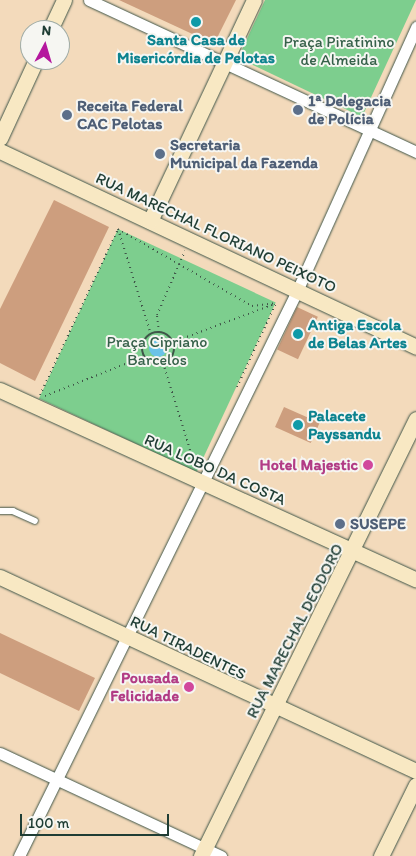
<!DOCTYPE html>
<meta charset="utf-8">
<style>
body{margin:0}
#map{position:relative;width:416px;height:856px;overflow:hidden;background:#f3dabb;font-family:Itim,sans-serif}
div>[style]{position:absolute}
.green>*{inset:0;background:#7dce8e;transform-origin:0 0}
.water>*{inset:0;background:#6ac3e8}
.round{border-radius:50%}
.building>*{inset:0;background:#cd9e7e;transform-origin:0 0}
.path>*{height:2px;margin-top:-1px;transform-origin:0;background:repeating-linear-gradient(90deg,#3f5548 0 1px,transparent 0 5px)}
.path>.ring{margin:-1px;padding:0;box-sizing:content-box;background:none;border:2px solid #3f5548;border-radius:50%}
.roads{filter:drop-shadow(0 0 1px #3f5548) drop-shadow(0 0 1px #3f5548)}
.lane>*{height:5.5px;margin:-2.75px;padding:0 2.75px;transform-origin:2.75px;border-radius:2.75px;background:#fff}
.street>*{height:11px;margin:-5.5px;padding:0 5.5px;transform-origin:5.5px;border-radius:5.5px;background:#fff}
.secondary>*{height:15px;margin:-7.5px;padding:0 7.5px;transform-origin:7.5px;border-radius:7.5px;background:#f8e8c3}
.dots>*{width:14px;height:14px;translate:-50% -50%;box-sizing:border-box;border:2px solid #f6f6f2;border-radius:50%}
span{translate:-50% -50%;white-space:nowrap;text-align:center;line-height:1.15;-webkit-text-stroke:4px #f6f6f2;paint-order:stroke}
.culture-label{font-size:16px;color:#0d838f;font-weight:700}
.left{translate:0 -50%;text-align:left}
.park-label{font-size:16px;color:#36614a}
.service-label{font-size:16px;color:#4e5e75;font-weight:700}
.street-label{font-size:16px;color:#1f3d34}
.hotel-label{font-size:16px;color:#b23c85;font-weight:700}
.right{translate:-100% -50%;text-align:right}
.north{position:absolute;left:20px;top:20px;width:50px;height:50px;box-sizing:border-box;background:#f6f6f2;border:1px solid #a0aca6;border-radius:50%;rotate:6deg;font-size:14px;font-weight:700;line-height:20px;text-align:center;color:#1f3d34}
.north::after{content:'';display:block;margin:auto;width:18px;height:22px;background:#b5179e;clip-path:polygon(50% 0,100% 100%,50% 72%,0 100%)}
.scale{position:absolute;left:20px;top:814px;width:149px;height:22px;box-sizing:border-box;border:2px solid #1f3d34;border-top:0;padding-left:6px;font-size:15px;line-height:18px;white-space:nowrap;color:#1f3d34;-webkit-text-stroke:4px #f6f6f2;paint-order:stroke}
</style>
<div id="map">
<div class="green">
<div style="clip-path:polygon(265px 0,416px 0,362px 117px,238px 58px)"></div>
<div style="left:118px;top:229px;width:174px;height:187px;rotate:25deg"></div>
</div>
<div class="water">
<div class="round" style="left:149px;top:339px;width:18px;height:18px"></div>
</div>
<div class="building">
<div style="clip-path:polygon(119px 0,236px 0,214px 44px)"></div>
<div style="clip-path:polygon(54px 200px,109px 227px,35px 381px,0 363px,0 309px)"></div>
<div style="left:297px;top:307px;width:23px;height:47px;rotate:25deg"></div>
<div style="left:284px;top:407px;width:39px;height:22px;rotate:24deg"></div>
<div style="clip-path:polygon(0 633px,95px 678px,79px 711px,0 673px)"></div>
</div>
<div class="path">
<div style="left:118px;top:229px;width:155px;rotate:29.9deg"></div>
<div style="left:252px;top:306px;width:23px;rotate:-7deg"></div>
<div style="left:118px;top:229px;width:110px;rotate:72.6deg"></div>
<div style="left:159px;top:332px;width:17px;rotate:-97deg"></div>
<div style="left:157px;top:315px;width:70px;rotate:-66.4deg"></div>
<div class="ring" style="left:142px;top:332px;width:30px;height:30px"></div>
<div style="left:173px;top:342px;width:106px;rotate:-20.5deg"></div>
<div style="left:163px;top:363px;width:108px;rotate:72.7deg"></div>
<div style="left:237px;top:387px;width:93px;rotate:-65.1deg"></div>
<div style="left:40px;top:395px;width:183px;rotate:-64.8deg"></div>
<div style="left:45px;top:396px;width:108px;rotate:-21.8deg"></div>
</div>
<div class="roads">
<div class="lane">
<div style="left:0;top:511px;width:13px"></div>
<div style="left:13px;top:511px;width:24px;rotate:24deg"></div>
</div>
<div class="street">
<div style="left:89px;top:0;width:361px;rotate:24.9deg"></div>
<div style="left:0;top:753px;width:244px;rotate:25deg"></div>
<div style="left:19px;top:856px;width:630px;rotate:-63.8deg"></div>
<div style="left:297px;top:291px;width:290px;rotate:-65.7deg"></div>
</div>
<div class="secondary">
<div style="left:50px;top:30px;width:33px;rotate:-65deg"></div>
<div style="left:0;top:138px;width:86px;rotate:-65.2deg"></div>
<div style="left:0;top:151px;width:460px;rotate:25.2deg"></div>
<div style="left:150px;top:221px;width:244px;rotate:-64.8deg"></div>
<div style="left:0;top:390px;width:457px;rotate:24.5deg"></div>
<div style="left:0;top:577px;width:459px;rotate:25deg"></div>
<div style="left:201px;top:856px;width:487px;rotate:-63.8deg"></div>
<div style="left:381px;top:856px;width:79px;rotate:-63.8deg"></div>
</div>
</div>
<div class="dots">
<div style="left:196px;top:22px;background:#0f9aa8"></div>
<div style="left:298px;top:110px;background:#5c6f8a"></div>
<div style="left:67px;top:115px;background:#5c6f8a"></div>
<div style="left:160px;top:154px;background:#5c6f8a"></div>
<div style="left:298px;top:334px;background:#0f9aa8"></div>
<div style="left:298px;top:425px;background:#0f9aa8"></div>
<div style="left:368px;top:465px;background:#d1479c"></div>
<div style="left:340px;top:524px;background:#5c6f8a"></div>
<div style="left:189px;top:687px;background:#d1479c"></div>
</div>
<div class="culture-label">
<span style="left:196px;top:49px">Santa Casa de<br>Misericórdia de Pelotas</span>
<span class="left" style="left:308px;top:334px">Antiga Escola<br>de Belas Artes</span>
<span class="left" style="left:308px;top:425px">Palacete<br>Payssandu</span>
</div>
<div class="park-label">
<span style="left:339px;top:51px">Praça Piratinino<br>de Almeida</span>
<span style="left:157px;top:351px">Praça Cipriano<br>Barcelos</span>
</div>
<div class="service-label">
<span class="left" style="left:308px;top:110px">1ª Delegacia<br>de Polícia</span>
<span class="left" style="left:77px;top:115px">Receita Federal<br>CAC Pelotas</span>
<span class="left" style="left:170px;top:154px">Secretaria<br>Municipal da Fazenda</span>
<span class="left" style="left:350px;top:524px">SUSEPE</span>
</div>
<div class="street-label">
<span style="left:216px;top:233px;rotate:25deg">RUA MARECHAL FLORIANO PEIXOTO</span>
<span style="left:215px;top:470px;rotate:24deg">RUA LOBO DA COSTA</span>
<span style="left:295px;top:631px;rotate:-63deg">RUA MARECHAL DEODORO</span>
<span style="left:188px;top:648px;rotate:26deg">RUA TIRADENTES</span>
</div>
<div class="hotel-label">
<span class="right" style="left:358px;top:465px">Hotel Majestic</span>
<span class="right" style="left:179px;top:687px">Pousada<br>Felicidade</span>
</div>
<div class="north">N</div>
<div class="scale">100 m</div>
</div>
